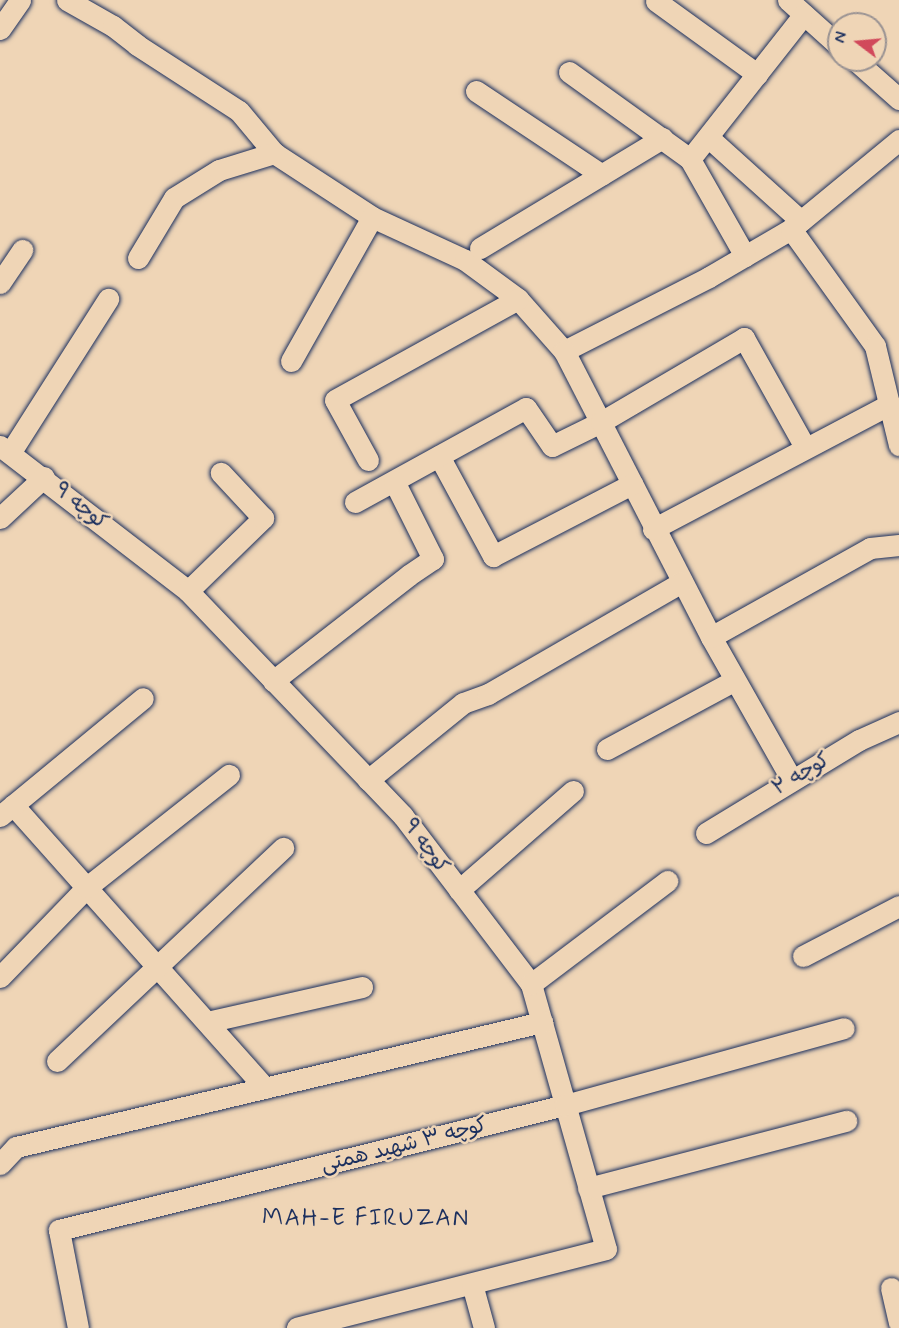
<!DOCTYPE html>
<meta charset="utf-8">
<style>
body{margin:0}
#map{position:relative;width:899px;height:1328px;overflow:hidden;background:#efd5b6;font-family:Mynerve,"Playpen Sans Arabic",sans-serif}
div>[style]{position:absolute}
.roads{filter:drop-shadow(0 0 2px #1b2f5e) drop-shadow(0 0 2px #1b2f5e)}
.street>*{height:21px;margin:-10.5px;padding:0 10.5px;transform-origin:10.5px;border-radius:10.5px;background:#efd5b6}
span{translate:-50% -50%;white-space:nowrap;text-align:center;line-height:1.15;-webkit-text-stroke:5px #efd5b6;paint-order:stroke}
.street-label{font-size:21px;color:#1b2f5e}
.quarter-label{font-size:24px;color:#1b2f5e;letter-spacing:1.5px}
.north{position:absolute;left:827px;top:12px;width:60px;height:60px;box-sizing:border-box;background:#efd5b6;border:2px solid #9a9393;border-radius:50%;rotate:286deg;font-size:16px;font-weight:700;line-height:24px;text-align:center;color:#1b2f5e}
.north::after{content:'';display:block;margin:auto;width:21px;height:27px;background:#d1495b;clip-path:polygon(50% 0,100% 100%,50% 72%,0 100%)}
</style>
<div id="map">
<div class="roads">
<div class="street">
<div style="left:67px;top:0;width:53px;rotate:29.5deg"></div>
<div style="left:113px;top:26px;width:31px;rotate:38deg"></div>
<div style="left:137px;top:45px;width:121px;rotate:32.9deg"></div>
<div style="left:239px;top:111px;width:55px;rotate:50.2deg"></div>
<div style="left:274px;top:153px;width:117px;rotate:33.1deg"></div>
<div style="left:372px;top:217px;width:102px;rotate:24.8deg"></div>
<div style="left:465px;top:260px;width:66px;rotate:36.3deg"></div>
<div style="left:518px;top:299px;width:69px;rotate:48.5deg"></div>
<div style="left:564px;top:351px;width:163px;rotate:-27deg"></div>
<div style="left:709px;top:277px;width:95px;rotate:-30.3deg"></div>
<div style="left:788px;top:0;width:69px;rotate:42deg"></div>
<div style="left:656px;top:1px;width:125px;rotate:35.9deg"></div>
<div style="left:0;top:29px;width:35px;rotate:-55deg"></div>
<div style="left:855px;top:60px;width:59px;rotate:41.6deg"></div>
<div style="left:569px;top:72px;width:149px;rotate:35.7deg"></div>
<div style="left:476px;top:91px;width:151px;rotate:33.7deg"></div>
<div style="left:708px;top:137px;width:125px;rotate:42.1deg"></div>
<div style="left:899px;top:140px;width:140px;rotate:140.5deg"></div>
<div style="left:791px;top:229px;width:144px;rotate:54.3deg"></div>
<div style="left:875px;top:346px;width:102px;rotate:76.4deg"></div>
<div style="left:480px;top:248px;width:213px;rotate:-31.1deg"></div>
<div style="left:745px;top:256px;width:112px;rotate:-119.6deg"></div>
<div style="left:690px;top:159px;width:184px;rotate:-51.8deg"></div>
<div style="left:138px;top:258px;width:70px;rotate:-59deg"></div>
<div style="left:174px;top:198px;width:53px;rotate:-31.9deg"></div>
<div style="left:219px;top:170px;width:58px;rotate:-17.2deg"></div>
<div style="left:0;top:283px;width:40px;rotate:-56deg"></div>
<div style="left:564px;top:351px;width:322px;rotate:62.8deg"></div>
<div style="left:711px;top:637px;width:164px;rotate:60.5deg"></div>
<div style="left:291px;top:361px;width:165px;rotate:-60.6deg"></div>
<div style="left:0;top:446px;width:237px;rotate:37.6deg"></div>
<div style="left:188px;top:591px;width:311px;rotate:46.3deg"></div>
<div style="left:403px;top:816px;width:211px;rotate:52.7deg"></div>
<div style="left:531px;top:984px;width:275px;rotate:74.2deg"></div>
<div style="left:606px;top:1249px;width:319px;rotate:165.7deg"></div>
<div style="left:10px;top:453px;width:183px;rotate:-57.5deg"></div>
<div style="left:439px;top:456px;width:114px;rotate:61.6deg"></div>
<div style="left:493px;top:556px;width:157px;rotate:-27.4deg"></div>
<div style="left:368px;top:460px;width:68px;rotate:-118.8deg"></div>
<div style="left:335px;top:400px;width:209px;rotate:-28.9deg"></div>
<div style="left:355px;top:502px;width:195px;rotate:-28.8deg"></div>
<div style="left:526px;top:408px;width:46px;rotate:55.6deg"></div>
<div style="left:552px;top:446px;width:55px;rotate:-26.1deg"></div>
<div style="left:601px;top:422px;width:166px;rotate:-30.4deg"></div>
<div style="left:744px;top:338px;width:125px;rotate:60.8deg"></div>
<div style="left:0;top:518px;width:60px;rotate:-43deg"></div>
<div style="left:653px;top:529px;width:268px;rotate:-27.8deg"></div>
<div style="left:188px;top:591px;width:105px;rotate:-44.2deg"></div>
<div style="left:263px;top:518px;width:62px;rotate:-133deg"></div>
<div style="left:711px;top:637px;width:182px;rotate:-29.2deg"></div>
<div style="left:870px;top:548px;width:29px;rotate:-6deg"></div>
<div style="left:273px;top:681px;width:172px;rotate:-37.9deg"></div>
<div style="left:409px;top:575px;width:29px;rotate:-34deg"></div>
<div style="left:433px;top:559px;width:87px;rotate:-116.6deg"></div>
<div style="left:607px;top:749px;width:145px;rotate:-28.3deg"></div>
<div style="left:368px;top:780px;width:122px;rotate:-39deg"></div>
<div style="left:463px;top:703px;width:27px;rotate:-20deg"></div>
<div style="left:488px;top:694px;width:224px;rotate:-30deg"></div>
<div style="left:13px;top:805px;width:379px;rotate:48.3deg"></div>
<div style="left:0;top:816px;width:185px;rotate:-39.5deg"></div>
<div style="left:706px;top:833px;width:179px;rotate:-31.3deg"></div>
<div style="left:859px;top:740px;width:44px;rotate:-24.2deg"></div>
<div style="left:459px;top:890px;width:151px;rotate:-41deg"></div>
<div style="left:803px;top:956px;width:108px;rotate:-27.5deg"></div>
<div style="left:0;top:977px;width:125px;rotate:-46deg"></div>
<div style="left:87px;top:887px;width:181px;rotate:-38.3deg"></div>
<div style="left:531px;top:984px;width:171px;rotate:-37.1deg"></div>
<div style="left:207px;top:1022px;width:159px;rotate:-12.7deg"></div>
<div style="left:57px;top:1061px;width:311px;rotate:-43.3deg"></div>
<div style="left:0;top:1164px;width:23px;rotate:-47deg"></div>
<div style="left:16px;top:1147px;width:541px;rotate:-13.37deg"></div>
<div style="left:588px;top:1188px;width:267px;rotate:-14.6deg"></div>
<div style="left:472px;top:1284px;width:46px;rotate:74.7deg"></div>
<div style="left:891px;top:1288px;width:36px;rotate:77deg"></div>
<div style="left:78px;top:1328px;width:100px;rotate:-101deg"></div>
<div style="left:59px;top:1230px;width:521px;rotate:-13.88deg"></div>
<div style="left:565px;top:1105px;width:289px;rotate:-15.4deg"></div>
</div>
</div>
<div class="street-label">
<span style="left:81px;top:506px;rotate:38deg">کوچه ۹</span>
<span style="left:801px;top:774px;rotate:-31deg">کوچه ۲</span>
<span style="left:426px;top:846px;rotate:53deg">کوچه ۹</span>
<span style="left:404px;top:1145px;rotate:-14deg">کوچه ۳ شهید همتی</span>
</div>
<div class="quarter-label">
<span style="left:366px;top:1219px">MAH-E FIRUZAN</span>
</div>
<div class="north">N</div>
</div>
